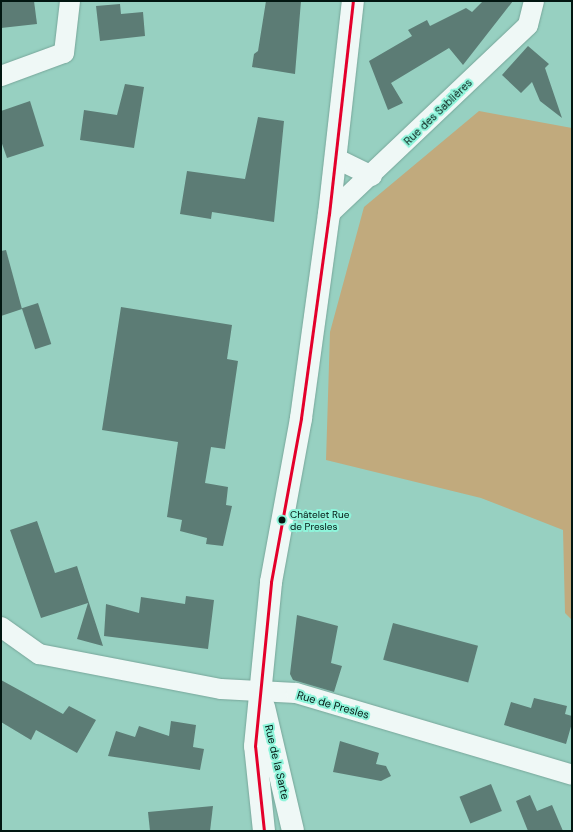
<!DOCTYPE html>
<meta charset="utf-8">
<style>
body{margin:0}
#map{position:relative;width:573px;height:832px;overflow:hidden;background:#97d0c1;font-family:"DM Sans",sans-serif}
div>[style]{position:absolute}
.forest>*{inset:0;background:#c1aa7d}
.building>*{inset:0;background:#5c7c75;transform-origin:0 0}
.roads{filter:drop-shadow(0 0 1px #77a69a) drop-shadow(0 0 1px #77a69a)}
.street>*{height:20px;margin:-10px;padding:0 10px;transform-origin:10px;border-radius:10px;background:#eff8f6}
.secondary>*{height:22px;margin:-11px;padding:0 11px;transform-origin:11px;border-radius:11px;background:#eff8f6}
.bus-1>*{height:3px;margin:-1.5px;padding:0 1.5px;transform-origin:1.5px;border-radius:1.5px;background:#e4002b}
.dots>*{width:11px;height:11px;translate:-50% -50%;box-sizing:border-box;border:2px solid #8ef4da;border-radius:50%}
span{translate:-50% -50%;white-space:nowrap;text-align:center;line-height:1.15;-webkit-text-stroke:4px #8ef4da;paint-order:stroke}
.bus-label{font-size:10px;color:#021611}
.left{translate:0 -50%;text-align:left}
.street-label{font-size:11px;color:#021611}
.frame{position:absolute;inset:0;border:2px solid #021611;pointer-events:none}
</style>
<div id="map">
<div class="forest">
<div style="clip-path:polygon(479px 111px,572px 128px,572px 620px,565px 613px,563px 530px,481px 498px,326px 460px,330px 332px,364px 207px)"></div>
</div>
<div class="building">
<div style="clip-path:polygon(1px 1px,34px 1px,37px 24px,1px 28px)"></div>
<div style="clip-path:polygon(266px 1px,301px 1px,295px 74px,252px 67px,254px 54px,258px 51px)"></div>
<div style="clip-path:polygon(483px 1px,513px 1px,463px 65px,449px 48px,391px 83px,403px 103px,388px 110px,369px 61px,412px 36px,408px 30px,427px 20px,430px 26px,466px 8px,472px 12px)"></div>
<div style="clip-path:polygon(120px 4px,121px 14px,143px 12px,145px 36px,100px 41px,96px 6px)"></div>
<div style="clip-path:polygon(528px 46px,549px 64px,545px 68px,562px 118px,540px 101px,532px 82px,521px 93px,502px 75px)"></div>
<div style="clip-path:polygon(125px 84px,144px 87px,134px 148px,80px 140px,84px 110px,117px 115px)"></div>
<div style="clip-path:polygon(30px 101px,44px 146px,7px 158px,1px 141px,1px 111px)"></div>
<div style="clip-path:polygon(258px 117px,284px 121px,274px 222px,212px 212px,211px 219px,180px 214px,187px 171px,245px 179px)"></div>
<div style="clip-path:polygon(6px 250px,22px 309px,1px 316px,1px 251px)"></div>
<div style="left:38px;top:303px;width:43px;height:17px;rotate:72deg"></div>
<div style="clip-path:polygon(121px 307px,232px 325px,227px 359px,238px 361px,225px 449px,211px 447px,205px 483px,228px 487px,226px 505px,232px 506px,223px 546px,206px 544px,207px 538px,180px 531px,182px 520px,167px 517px,178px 442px,102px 430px)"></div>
<div style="clip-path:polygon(37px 521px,55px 573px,77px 566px,103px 646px,77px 639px,88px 603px,41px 618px,10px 530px)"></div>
<div style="clip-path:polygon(186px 596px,214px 600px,208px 649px,104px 636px,106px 604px,139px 613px,141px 597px,185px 604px)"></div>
<div style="clip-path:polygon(297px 615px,338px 626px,331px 663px,342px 666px,334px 692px,293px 680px,290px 674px)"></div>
<div style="left:393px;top:623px;width:88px;height:38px;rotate:15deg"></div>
<div style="clip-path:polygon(1px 680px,63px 714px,69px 706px,96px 720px,77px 753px,36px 730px,31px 740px,1px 722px)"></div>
<div style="clip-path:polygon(534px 698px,567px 706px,565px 714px,572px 716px,572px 723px,566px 744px,504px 725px,511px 702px,531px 708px)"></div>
<div style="clip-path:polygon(171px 721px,196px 725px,193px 747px,204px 749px,200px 770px,108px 756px,116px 731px,135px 737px,139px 726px,169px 736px)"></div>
<div style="clip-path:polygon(340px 741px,379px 753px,376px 764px,386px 766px,391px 776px,381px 781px,333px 772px)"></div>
<div style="left:491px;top:784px;width:29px;height:34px;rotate:68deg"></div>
<div style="clip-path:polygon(530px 795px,537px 811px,552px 805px,563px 831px,528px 831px,516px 801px)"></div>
<div style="clip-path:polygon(213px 806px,210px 831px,150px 831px,148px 812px)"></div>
</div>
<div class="roads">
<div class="street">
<div style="left:1px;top:76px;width:67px;rotate:-20.1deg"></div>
<div style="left:64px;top:53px;width:52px;rotate:-83.4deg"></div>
<div style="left:335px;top:158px;width:41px;rotate:25.9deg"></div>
<div style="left:329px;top:214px;width:274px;rotate:-43.5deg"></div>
<div style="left:528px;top:25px;width:25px;rotate:-76deg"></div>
<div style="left:1px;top:627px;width:47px;rotate:35.4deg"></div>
<div style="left:39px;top:654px;width:185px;rotate:10.9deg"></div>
<div style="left:221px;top:689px;width:75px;rotate:3.1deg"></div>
<div style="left:296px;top:693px;width:288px;rotate:16.5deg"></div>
</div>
<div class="secondary">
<div style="left:264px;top:707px;width:127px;rotate:76.8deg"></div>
<div style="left:264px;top:831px;width:85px;rotate:-96deg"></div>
<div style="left:255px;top:746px;width:165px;rotate:-84.4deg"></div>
<div style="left:271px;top:582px;width:167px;rotate:-79.6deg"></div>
<div style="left:301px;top:418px;width:206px;rotate:-82.2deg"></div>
<div style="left:329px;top:214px;width:214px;rotate:-83.6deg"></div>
</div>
</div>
<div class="bus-1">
<div style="left:264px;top:831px;width:85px;rotate:-96deg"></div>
<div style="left:255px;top:746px;width:165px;rotate:-84.4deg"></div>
<div style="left:271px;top:582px;width:167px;rotate:-79.6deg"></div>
<div style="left:301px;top:418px;width:206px;rotate:-82.2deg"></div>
<div style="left:329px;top:214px;width:214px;rotate:-83.6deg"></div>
</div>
<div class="dots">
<div style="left:282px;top:520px;background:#021611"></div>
</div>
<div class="bus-label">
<span class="left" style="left:290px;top:520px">Châtelet Rue<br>de Presles</span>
</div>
<div class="street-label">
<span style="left:438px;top:112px;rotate:-44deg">Rue des Sablières</span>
<span style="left:333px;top:705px;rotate:16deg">Rue de Presles</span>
<span style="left:277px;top:762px;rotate:77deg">Rue de la Sarte</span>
</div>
<div class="frame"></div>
</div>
